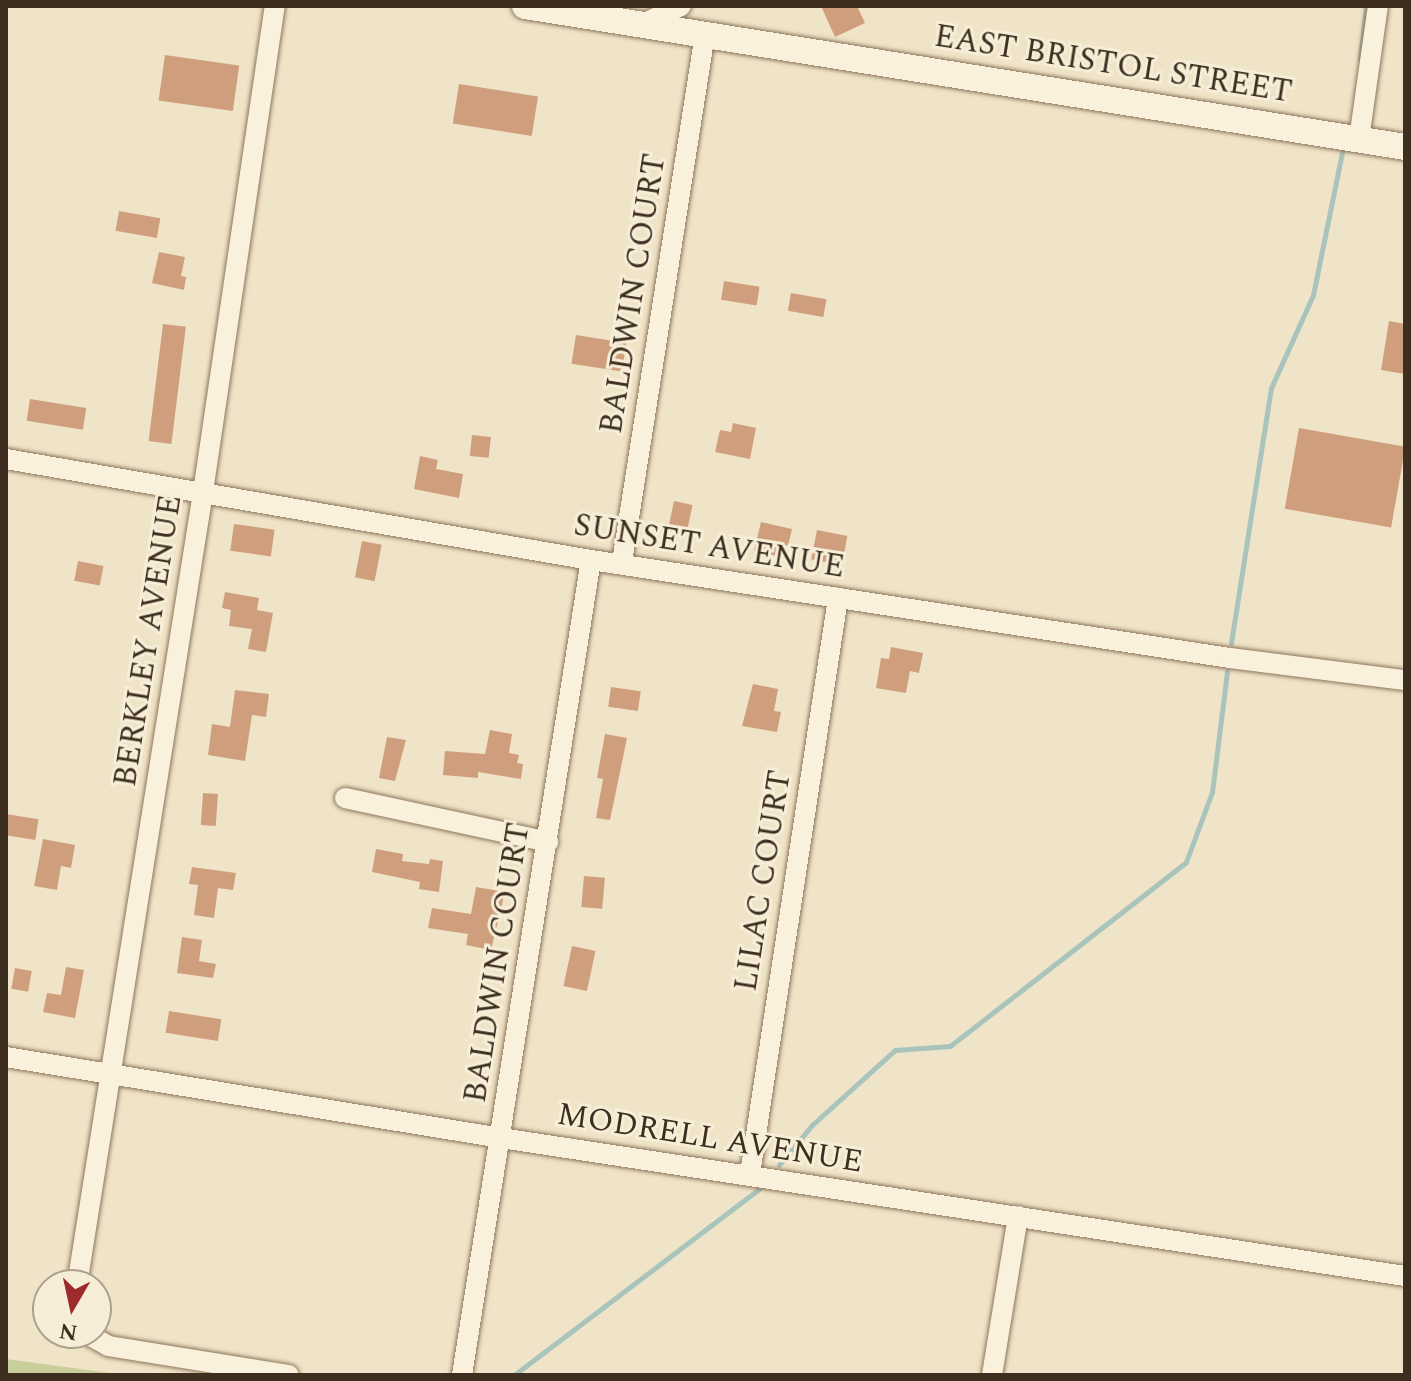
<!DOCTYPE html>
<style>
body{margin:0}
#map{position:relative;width:1411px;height:1381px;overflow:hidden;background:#f0e4c8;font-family:Spectral,serif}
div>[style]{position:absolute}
.green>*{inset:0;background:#c9cf9b}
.stream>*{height:5px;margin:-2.5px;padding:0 2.5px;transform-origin:2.5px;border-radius:2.5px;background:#a9c4bc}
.building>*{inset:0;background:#cf9f7d;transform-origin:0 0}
.roads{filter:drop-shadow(0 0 2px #8d765c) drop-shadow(0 0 2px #8d765c)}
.street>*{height:20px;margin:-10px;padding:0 10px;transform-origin:10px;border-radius:10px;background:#faf1dc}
.secondary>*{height:26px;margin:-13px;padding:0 13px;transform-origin:13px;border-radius:13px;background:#faf1dc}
span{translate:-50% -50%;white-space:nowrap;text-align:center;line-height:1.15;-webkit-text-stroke:6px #f7eed8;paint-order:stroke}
.street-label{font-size:32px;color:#3d2e20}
.frame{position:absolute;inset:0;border:8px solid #3d2e20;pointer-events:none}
.north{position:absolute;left:32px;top:1269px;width:80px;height:80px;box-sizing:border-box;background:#f7eed8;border:2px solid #ada18e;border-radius:50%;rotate:189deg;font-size:22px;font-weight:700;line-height:32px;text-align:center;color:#3d2e20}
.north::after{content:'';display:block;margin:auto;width:28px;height:36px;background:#9e2a2b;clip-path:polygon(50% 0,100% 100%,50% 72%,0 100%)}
</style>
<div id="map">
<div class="green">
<div style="clip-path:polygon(6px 1359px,125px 1375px,6px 1375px)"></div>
</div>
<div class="stream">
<div style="left:1360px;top:59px;width:53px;rotate:-83.5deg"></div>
<div style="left:1231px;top:643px;width:258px;rotate:-81.1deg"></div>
<div style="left:1271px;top:388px;width:102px;rotate:-65.7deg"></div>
<div style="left:1313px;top:295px;width:151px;rotate:-78.5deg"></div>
<div style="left:779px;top:1165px;width:52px;rotate:-50.5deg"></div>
<div style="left:812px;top:1125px;width:112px;rotate:-42.1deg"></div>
<div style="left:895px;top:1050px;width:55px;rotate:-4.2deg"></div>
<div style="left:950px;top:1046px;width:299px;rotate:-37.9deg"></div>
<div style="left:1186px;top:862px;width:75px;rotate:-69.6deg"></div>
<div style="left:1212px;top:792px;width:122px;rotate:-82.9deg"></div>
<div style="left:514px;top:1375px;width:308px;rotate:-37.2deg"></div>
</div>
<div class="building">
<div style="clip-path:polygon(821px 6px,857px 6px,865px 23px,835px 37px)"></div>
<div style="left:165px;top:55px;width:75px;height:46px;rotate:8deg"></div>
<div style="left:459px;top:84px;width:80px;height:40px;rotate:9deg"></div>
<div style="left:119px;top:211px;width:42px;height:20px;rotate:10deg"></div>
<div style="clip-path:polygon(159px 252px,185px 257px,181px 276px,186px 277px,184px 290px,152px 283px)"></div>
<div style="left:724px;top:281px;width:36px;height:19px;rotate:9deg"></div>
<div style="left:791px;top:293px;width:36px;height:18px;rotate:10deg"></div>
<div style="clip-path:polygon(1389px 321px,1405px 324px,1405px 374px,1381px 370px)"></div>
<div style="left:163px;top:324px;width:23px;height:118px;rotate:7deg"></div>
<div style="left:576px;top:335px;width:51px;height:29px;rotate:9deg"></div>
<div style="left:30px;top:399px;width:57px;height:22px;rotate:9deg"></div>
<div style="clip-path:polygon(733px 423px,756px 428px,750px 459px,715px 452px,720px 430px,731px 432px)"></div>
<div style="left:1299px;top:428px;width:108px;height:82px;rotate:10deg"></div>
<div style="left:472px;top:435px;width:19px;height:21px;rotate:6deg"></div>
<div style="clip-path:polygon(420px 456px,438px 460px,436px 469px,463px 474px,459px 498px,414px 489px)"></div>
<div style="left:674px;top:501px;width:19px;height:31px;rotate:12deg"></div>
<div style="clip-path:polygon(761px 522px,792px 529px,788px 546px,780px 544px,777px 556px,754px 551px)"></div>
<div style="left:234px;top:524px;width:41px;height:27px;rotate:8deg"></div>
<div style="left:817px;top:530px;width:31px;height:30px;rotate:11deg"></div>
<div style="left:362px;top:541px;width:20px;height:37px;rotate:11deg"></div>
<div style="left:78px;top:561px;width:26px;height:20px;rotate:11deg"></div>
<div style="clip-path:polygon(225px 592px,259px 598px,257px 610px,273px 613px,266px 652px,248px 649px,252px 629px,229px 626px,231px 610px,222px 608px)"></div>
<div style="clip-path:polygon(891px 647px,923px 653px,919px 673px,910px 671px,906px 693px,876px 688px,881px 658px,889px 659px)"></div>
<div style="clip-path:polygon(753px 684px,778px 689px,774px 711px,781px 712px,777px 732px,742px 726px)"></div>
<div style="left:611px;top:687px;width:30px;height:20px;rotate:8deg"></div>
<div style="clip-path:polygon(235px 690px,269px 694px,266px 717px,252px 715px,245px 761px,208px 755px,212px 724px,230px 727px)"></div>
<div style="clip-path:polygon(490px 730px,512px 734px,509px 753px,519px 755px,517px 763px,523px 764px,521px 779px,478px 772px,478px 778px,443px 775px,445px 751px,485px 754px)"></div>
<div style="clip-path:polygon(605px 734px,627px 738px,610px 820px,596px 818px,603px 779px,597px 778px)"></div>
<div style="clip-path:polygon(387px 737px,406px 740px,395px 781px,379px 778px)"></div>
<div style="left:203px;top:793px;width:15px;height:32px;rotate:4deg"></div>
<div style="left:6px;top:814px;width:33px;height:21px;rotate:9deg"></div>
<div style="clip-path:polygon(43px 839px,75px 845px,71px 868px,61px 866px,57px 890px,34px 886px)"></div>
<div style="clip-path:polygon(376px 849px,403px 854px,402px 861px,429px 864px,430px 859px,443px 861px,439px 892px,419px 889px,420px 882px,372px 872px)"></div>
<div style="clip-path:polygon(192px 867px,236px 873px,233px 890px,218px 888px,214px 918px,194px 915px,198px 885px,189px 884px)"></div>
<div style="left:584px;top:876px;width:21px;height:31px;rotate:5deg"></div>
<div style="clip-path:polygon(476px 887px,505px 892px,491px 950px,466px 945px,468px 934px,428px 928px,432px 908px,471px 914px)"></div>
<div style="clip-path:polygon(182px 937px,202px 940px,199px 961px,216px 964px,213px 978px,177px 973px)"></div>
<div style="left:572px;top:946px;width:24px;height:41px;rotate:12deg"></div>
<div style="clip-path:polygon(66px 967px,84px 970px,75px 1018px,43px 1012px,47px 993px,61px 995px)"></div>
<div style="left:15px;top:968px;width:17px;height:21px;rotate:10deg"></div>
<div style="left:169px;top:1011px;width:53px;height:22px;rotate:9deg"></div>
</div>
<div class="roads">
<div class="street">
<div style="left:640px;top:25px;width:45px;rotate:-24.9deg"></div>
<div style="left:1359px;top:139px;width:134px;rotate:-81.9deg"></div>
<div style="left:6px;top:459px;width:594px;rotate:9.8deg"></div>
<div style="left:591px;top:560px;width:646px;rotate:8.72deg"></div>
<div style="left:1230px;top:658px;width:176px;rotate:7.2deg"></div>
<div style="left:622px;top:562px;width:534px;rotate:-81.07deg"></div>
<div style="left:345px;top:798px;width:208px;rotate:12.2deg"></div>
<div style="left:6px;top:1057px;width:502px;rotate:9.29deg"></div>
<div style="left:501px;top:1138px;width:914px;rotate:8.68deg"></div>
<div style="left:750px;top:1174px;width:583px;rotate:-81.31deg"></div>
<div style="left:77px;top:1285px;width:803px;rotate:-80.97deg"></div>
<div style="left:203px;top:492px;width:491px;rotate:-81.6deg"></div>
<div style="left:85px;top:1333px;width:26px;rotate:29deg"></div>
<div style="left:108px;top:1346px;width:183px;rotate:9.1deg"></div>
<div style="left:462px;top:1375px;width:825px;rotate:-81.01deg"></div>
<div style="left:992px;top:1375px;width:161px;rotate:-80.7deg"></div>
</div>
<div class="secondary">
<div style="left:525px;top:6px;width:891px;rotate:9.1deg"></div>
</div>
</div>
<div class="street-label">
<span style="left:1113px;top:65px;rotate:9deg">EAST BRISTOL STREET</span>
<span style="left:634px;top:294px;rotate:-81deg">BALDWIN COURT</span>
<span style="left:709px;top:547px;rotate:9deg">SUNSET AVENUE</span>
<span style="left:149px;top:641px;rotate:-81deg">BERKLEY AVENUE</span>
<span style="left:764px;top:881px;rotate:-81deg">LILAC COURT</span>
<span style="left:498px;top:963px;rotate:-81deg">BALDWIN COURT</span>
<span style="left:710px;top:1139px;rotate:9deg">MODRELL AVENUE</span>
</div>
<div class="frame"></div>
<div class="north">N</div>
</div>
